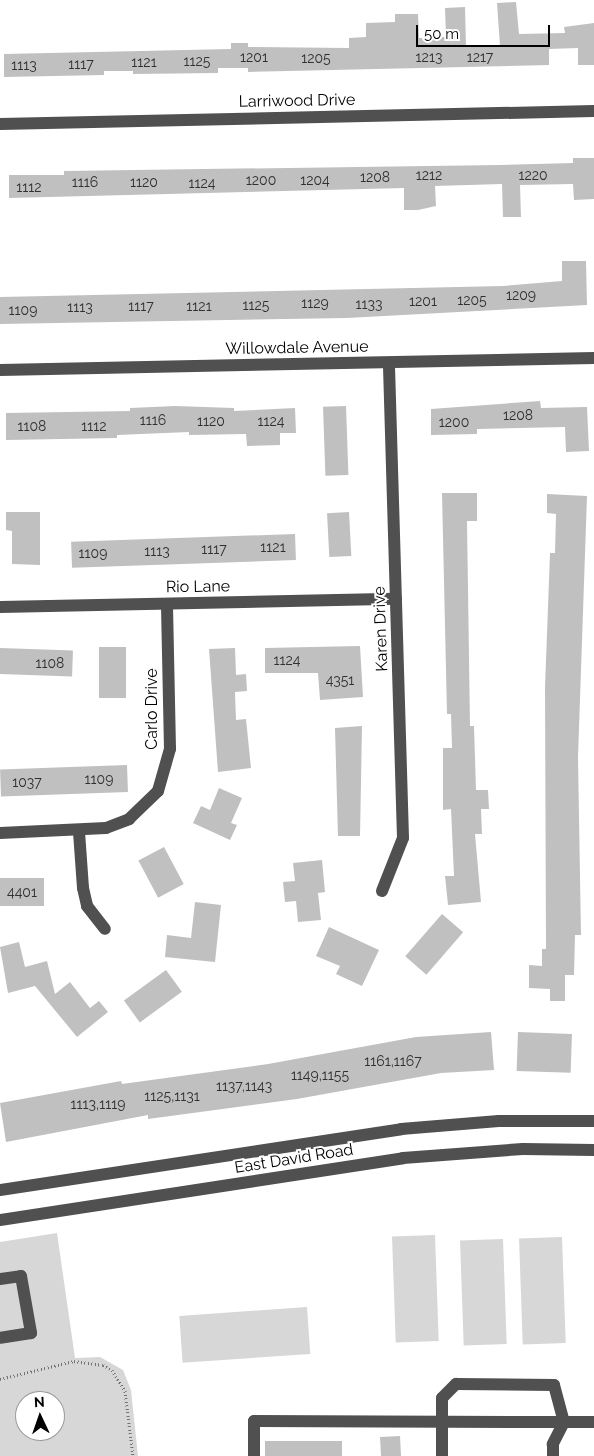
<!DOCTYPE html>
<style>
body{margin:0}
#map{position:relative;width:594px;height:1456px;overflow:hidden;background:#fff;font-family:Raleway,sans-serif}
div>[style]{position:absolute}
.green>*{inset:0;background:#d7d7d7;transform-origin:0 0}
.building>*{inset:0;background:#c0c0c0;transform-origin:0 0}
.path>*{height:3px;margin-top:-1.5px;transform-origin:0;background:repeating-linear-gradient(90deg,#727272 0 1px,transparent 0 3.5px)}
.minor>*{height:12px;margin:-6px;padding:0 6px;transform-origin:6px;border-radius:6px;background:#505050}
span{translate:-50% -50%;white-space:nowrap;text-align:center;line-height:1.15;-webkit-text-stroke:4px #fff;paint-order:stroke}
.number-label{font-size:14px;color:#303030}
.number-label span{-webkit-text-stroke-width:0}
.street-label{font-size:16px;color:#000}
.north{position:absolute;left:15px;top:1391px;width:50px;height:50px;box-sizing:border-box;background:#fff;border:1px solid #999;border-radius:50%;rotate:357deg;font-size:14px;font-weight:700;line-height:20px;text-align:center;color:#000}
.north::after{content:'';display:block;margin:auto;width:18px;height:22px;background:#000;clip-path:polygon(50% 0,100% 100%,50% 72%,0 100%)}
.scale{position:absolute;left:416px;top:25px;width:134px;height:22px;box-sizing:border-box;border:2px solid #000;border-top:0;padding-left:6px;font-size:15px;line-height:18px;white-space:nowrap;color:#000;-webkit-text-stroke:4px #fff;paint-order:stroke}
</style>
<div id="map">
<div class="green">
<div style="clip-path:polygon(evenodd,57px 1233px,75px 1358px,100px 1357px,123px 1370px,131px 1390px,138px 1456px,0 1456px,0 1242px,57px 1233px,25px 1401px,55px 1401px,55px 1431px,25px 1431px,25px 1401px)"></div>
<div style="left:435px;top:1235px;width:106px;height:43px;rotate:88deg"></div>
<div style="left:562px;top:1237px;width:106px;height:43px;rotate:88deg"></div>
<div style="left:503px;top:1239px;width:105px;height:43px;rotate:88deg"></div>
<div style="left:307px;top:1307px;width:47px;height:128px;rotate:86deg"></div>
</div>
<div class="building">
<div style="clip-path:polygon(516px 2px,519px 34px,565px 33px,564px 27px,594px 23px,594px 65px,578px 65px,578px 48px,549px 49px,549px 65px,248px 72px,248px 68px,218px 68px,218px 73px,133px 74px,133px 71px,104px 71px,104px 75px,4px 77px,4px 54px,231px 49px,231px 43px,248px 43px,248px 47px,349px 48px,349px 38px,366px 37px,366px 23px,395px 22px,395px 14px,418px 14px,419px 38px,446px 37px,445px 8px,465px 7px,466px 47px,500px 46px,497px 3px)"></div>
<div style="clip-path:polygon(573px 158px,594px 158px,594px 199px,574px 200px,573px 184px,520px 185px,521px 217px,503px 217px,502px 184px,435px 186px,436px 206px,418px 210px,404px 210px,404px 188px,9px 198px,9px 175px,64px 175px,64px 171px,499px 165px,573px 163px)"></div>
<div style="clip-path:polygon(562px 261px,586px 261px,587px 305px,347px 318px,0 324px,0 297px,503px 286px,562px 281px)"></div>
<div style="clip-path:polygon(540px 401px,541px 408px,587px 407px,589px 451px,566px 452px,565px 427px,477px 429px,477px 434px,431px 435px,431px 409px)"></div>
<div style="clip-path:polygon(175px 406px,234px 408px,234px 411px,295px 408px,296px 433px,280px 433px,280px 445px,247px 446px,246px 434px,189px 435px,189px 432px,117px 435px,117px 438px,6px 440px,6px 413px,130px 411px,130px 408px)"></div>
<div style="left:346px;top:406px;width:69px;height:23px;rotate:88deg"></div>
<div style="clip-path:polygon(442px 493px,477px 493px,477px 521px,467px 521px,470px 726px,474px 726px,476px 790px,488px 790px,489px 809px,481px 809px,482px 834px,475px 834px,481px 902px,448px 905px,445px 876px,454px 876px,451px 809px,443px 810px,443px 748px,452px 748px,451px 714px,447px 714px)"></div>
<div style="clip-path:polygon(547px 494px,587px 496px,578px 757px,581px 935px,575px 935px,574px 975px,565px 975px,565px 1001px,550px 1001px,550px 989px,529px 988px,529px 965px,542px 966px,542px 949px,546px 949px,545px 687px,550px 553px,555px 553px,556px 514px,547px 513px)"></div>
<div style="clip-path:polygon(6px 512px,40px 512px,40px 565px,12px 564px,12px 531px,6px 530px)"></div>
<div style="left:349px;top:512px;width:44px;height:22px;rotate:87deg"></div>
<div style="left:295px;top:534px;width:26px;height:224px;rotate:88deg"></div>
<div style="clip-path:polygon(360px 646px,363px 697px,320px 700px,318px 673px,265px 673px,265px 648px)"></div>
<div style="left:99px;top:647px;width:27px;height:51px"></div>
<div style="left:0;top:648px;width:73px;height:26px;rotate:2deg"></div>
<div style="clip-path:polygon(235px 648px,236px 675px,246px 674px,247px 691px,235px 692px,236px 720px,246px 719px,251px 768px,218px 772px,209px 649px)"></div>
<div style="clip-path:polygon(362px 726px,360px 836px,338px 836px,335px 728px)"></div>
<div style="left:127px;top:765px;width:27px;height:127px;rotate:88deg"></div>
<div style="clip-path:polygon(219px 788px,242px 798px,231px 823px,237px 825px,230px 840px,193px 823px,201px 806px,210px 810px)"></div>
<div style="left:164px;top:847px;width:42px;height:29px;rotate:62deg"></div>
<div style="clip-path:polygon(322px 860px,325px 892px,318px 893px,321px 920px,298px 922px,296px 901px,285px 902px,283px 882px,295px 881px,293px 863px)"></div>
<div style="left:44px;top:878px;width:28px;height:44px;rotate:90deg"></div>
<div style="clip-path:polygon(195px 902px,221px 905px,215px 962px,165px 957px,167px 935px,191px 938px)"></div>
<div style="left:442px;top:914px;width:28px;height:56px;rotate:41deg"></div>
<div style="clip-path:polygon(329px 927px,379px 950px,362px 986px,336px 974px,340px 966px,316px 956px)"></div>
<div style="clip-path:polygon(19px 942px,25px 967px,47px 961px,55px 994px,70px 982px,90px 1008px,99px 1001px,108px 1012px,77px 1037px,35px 986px,8px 993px,0 947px)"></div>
<div style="left:166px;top:970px;width:27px;height:52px;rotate:54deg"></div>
<div style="clip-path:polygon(491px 1032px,494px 1070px,441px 1073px,297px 1099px,148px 1119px,148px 1115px,6px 1142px,0 1103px,121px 1081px,122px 1084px,268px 1064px,416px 1037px)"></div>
<div style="left:518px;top:1032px;width:54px;height:39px;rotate:2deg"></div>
<div style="left:400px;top:1436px;width:20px;height:20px;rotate:87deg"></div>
<div style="left:265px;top:1441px;width:77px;height:15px"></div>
</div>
<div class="path">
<div style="left:0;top:1379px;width:76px;rotate:-13.7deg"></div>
<div style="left:74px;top:1361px;width:29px;rotate:8deg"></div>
<div style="left:103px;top:1365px;width:10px;rotate:29deg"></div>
<div style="left:112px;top:1370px;width:25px;rotate:58deg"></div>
<div style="left:125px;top:1391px;width:65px;rotate:83deg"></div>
</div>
<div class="minor">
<div style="left:0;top:124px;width:594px;rotate:-1.25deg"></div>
<div style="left:0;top:370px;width:594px;rotate:-1.16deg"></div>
<div style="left:0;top:607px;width:396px;rotate:-1.2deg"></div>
<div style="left:79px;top:832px;width:56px;rotate:85.9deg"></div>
<div style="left:83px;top:888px;width:18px;rotate:77deg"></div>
<div style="left:87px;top:906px;width:29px;rotate:52deg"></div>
<div style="left:0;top:833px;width:106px;rotate:-2.7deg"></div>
<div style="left:106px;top:828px;width:25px;rotate:-21deg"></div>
<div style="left:129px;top:819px;width:40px;rotate:-44deg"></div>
<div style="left:158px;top:791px;width:44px;rotate:-74.1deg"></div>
<div style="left:170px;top:749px;width:145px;rotate:-91.2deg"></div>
<div style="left:382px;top:891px;width:57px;rotate:-68.4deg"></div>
<div style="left:403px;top:838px;width:475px;rotate:-91.7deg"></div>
<div style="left:0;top:1190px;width:406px;rotate:-8.6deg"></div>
<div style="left:401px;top:1129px;width:98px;rotate:-4.7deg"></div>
<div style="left:499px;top:1121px;width:95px"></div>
<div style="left:0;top:1220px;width:408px;rotate:-8.7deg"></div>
<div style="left:403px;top:1158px;width:120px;rotate:-4.3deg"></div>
<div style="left:523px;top:1149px;width:71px;rotate:0.8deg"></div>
<div style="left:0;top:1279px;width:21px;rotate:-8deg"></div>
<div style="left:21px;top:1276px;width:58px;rotate:80deg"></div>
<div style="left:31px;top:1333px;width:31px;rotate:171deg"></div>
<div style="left:254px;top:1456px;width:35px;rotate:-90deg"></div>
<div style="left:254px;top:1421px;width:310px;rotate:0.2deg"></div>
<div style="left:564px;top:1422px;width:25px;rotate:117deg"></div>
<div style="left:553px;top:1444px;width:12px;rotate:90deg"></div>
<div style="left:442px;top:1456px;width:58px;rotate:-90deg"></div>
<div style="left:442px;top:1398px;width:20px;rotate:-45deg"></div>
<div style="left:456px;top:1384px;width:98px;rotate:0.6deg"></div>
<div style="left:554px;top:1385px;width:38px;rotate:75deg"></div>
<div style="left:564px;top:1422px;width:30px"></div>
</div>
<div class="number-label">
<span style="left:254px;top:57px">1201</span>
<span style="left:429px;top:57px">1213</span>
<span style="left:480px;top:57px">1217</span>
<span style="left:316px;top:58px">1205</span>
<span style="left:197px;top:61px">1125</span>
<span style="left:144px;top:62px">1121</span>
<span style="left:81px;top:64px">1117</span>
<span style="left:24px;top:65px">1113</span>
<span style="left:429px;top:175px">1212</span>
<span style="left:533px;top:175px">1220</span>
<span style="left:375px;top:177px">1208</span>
<span style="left:261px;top:180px">1200</span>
<span style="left:315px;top:180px">1204</span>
<span style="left:85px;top:182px">1116</span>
<span style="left:144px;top:182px">1120</span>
<span style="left:202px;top:183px">1124</span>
<span style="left:29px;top:187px">1112</span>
<span style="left:521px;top:295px">1209</span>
<span style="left:472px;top:300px">1205</span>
<span style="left:423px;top:301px">1201</span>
<span style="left:315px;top:303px">1129</span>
<span style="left:369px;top:304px">1133</span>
<span style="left:256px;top:305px">1125</span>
<span style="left:141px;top:306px">1117</span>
<span style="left:199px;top:306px">1121</span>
<span style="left:80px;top:307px">1113</span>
<span style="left:23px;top:310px">1109</span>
<span style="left:518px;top:415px">1208</span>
<span style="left:153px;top:420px">1116</span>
<span style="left:211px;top:421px">1120</span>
<span style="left:271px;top:421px">1124</span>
<span style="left:454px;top:422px">1200</span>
<span style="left:32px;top:426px">1108</span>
<span style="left:94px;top:426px">1112</span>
<span style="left:273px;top:547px">1121</span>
<span style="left:214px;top:549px">1117</span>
<span style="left:157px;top:551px">1113</span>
<span style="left:93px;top:553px">1109</span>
<span style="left:287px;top:660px">1124</span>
<span style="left:50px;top:663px">1108</span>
<span style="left:340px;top:680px">4351</span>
<span style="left:99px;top:779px">1109</span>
<span style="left:27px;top:782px">1037</span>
<span style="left:22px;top:892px">4401</span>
<span style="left:393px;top:1061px">1161,1167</span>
<span style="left:320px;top:1075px">1149,1155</span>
<span style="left:244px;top:1086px">1137,1143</span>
<span style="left:172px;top:1096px">1125,1131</span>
<span style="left:98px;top:1104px">1113,1119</span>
</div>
<div class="street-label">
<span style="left:297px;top:101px;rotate:-1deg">Larriwood Drive</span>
<span style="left:297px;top:348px;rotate:-1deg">Willowdale Avenue</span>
<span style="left:198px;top:587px;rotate:-1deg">Rio Lane</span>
<span style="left:381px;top:629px;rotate:-92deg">Karen Drive</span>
<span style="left:152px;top:709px;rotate:-90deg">Carlo Drive</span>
<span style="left:294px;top:1159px;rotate:-9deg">East David Road</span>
</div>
<div class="north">N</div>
<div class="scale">50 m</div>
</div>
